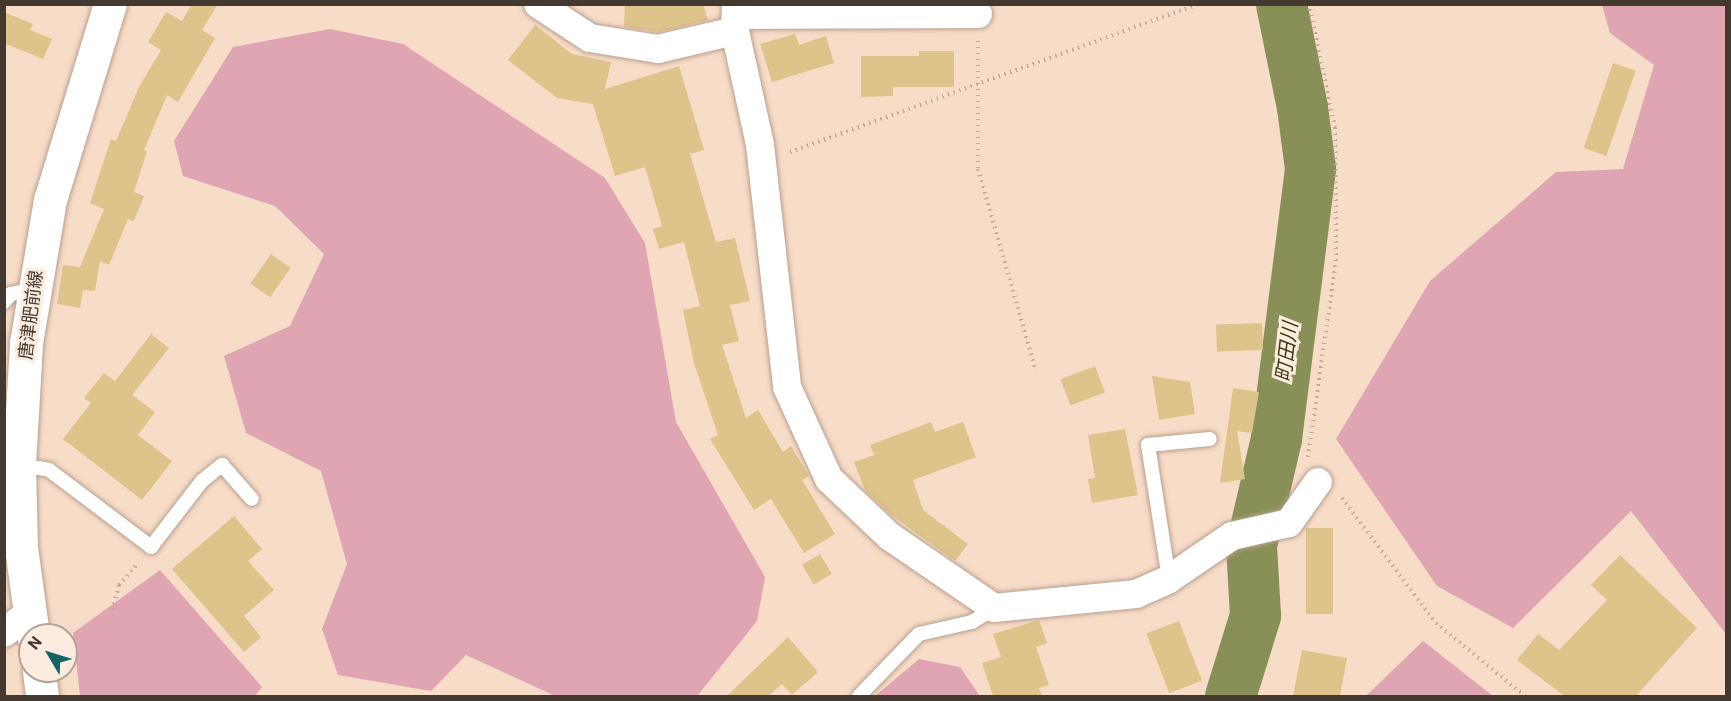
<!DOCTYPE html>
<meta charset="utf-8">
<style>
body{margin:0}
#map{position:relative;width:1731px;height:701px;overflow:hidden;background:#f7dcc8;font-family:Roboto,"Noto Sans JP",sans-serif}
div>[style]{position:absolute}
.green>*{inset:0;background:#dfa5b2}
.river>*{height:51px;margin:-25.5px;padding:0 25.5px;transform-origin:25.5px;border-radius:25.5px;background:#889057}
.building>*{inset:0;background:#ddc48b;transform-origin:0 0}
.path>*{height:4px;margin-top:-2px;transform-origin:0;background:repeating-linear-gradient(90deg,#c0aa9a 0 1.5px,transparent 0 6px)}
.roads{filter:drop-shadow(0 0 2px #b89f8c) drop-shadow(0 0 2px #b89f8c)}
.lane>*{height:14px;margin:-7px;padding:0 7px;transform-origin:7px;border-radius:7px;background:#fff}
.street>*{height:28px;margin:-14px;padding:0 14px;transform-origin:14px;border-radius:14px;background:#fff}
.primary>*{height:33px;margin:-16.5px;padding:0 16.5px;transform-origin:16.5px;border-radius:16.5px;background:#fff}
span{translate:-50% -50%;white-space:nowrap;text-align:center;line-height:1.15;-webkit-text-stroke:6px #fcecdf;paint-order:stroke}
.street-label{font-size:18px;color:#433931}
.water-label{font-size:20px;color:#373c0f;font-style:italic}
.frame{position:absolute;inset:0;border:6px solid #433931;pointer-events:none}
.north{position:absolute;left:18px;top:623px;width:60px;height:60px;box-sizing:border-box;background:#fcecdf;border:2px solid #b2a499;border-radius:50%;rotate:308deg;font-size:16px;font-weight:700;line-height:24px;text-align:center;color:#433931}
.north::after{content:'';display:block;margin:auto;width:21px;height:27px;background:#136366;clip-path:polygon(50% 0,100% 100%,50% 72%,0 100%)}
</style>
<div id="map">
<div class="green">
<div style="clip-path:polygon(1602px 5px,1726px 5px,1726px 634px,1631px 511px,1513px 628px,1437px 586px,1336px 439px,1430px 281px,1556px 172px,1623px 169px,1654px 65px,1610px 33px)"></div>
<div style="clip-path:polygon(330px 29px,403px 44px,605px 178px,645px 243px,676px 422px,765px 577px,757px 621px,698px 695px,555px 696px,466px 655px,431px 691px,338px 675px,322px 629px,347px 564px,321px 471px,246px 433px,224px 356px,290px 326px,324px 254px,275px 206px,183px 176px,174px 141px,233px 47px)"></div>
<div style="clip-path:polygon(160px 570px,262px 687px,255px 696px,80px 696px,73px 633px)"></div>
<div style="clip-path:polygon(1423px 641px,1493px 696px,1366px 696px)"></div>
<div style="clip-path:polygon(919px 659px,960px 667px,980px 696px,875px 696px)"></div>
</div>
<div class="river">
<div style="left:1230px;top:696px;width:85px;rotate:-72.8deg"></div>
<div style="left:1255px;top:615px;width:70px;rotate:-93.3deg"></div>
<div style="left:1251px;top:545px;width:110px;rotate:-76.8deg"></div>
<div style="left:1276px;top:438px;width:272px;rotate:-82.8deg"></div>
<div style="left:1310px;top:168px;width:62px;rotate:-97.5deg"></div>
<div style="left:1302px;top:107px;width:105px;rotate:-101.5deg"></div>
</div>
<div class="building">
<div style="clip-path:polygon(192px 4px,218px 4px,202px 30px,215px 38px,178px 102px,167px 95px,144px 150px,147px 151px,134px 192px,144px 196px,134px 221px,128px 219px,109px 265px,100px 261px,95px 291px,83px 290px,80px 308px,57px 304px,63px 265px,80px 267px,104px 209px,90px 203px,111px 139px,116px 141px,139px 87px,161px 50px,148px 42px,166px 12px,182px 21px)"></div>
<div style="clip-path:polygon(625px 4px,703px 4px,708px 20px,660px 32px,624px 27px)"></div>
<div style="clip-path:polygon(4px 12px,33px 24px,30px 30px,52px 39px,43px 59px,4px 43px)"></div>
<div style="clip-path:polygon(535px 25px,572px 54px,611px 62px,605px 89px,679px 66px,704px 150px,690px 154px,716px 242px,735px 238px,750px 301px,730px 305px,739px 341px,722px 345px,746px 418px,758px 410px,783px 452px,791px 446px,809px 476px,802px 480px,835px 534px,804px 553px,771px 499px,754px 510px,710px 439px,718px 435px,694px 363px,683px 310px,700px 306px,684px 242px,659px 249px,653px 229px,662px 226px,645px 167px,615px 176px,593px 104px,557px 98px,508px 60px)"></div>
<div style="clip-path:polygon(795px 34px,799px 45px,826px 36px,834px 63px,772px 82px,760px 44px)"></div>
<div style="clip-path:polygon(919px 51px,954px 51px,954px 87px,893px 87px,893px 96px,861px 97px,861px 56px,919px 56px)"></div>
<div style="left:1613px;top:63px;width:24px;height:90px;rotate:19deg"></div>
<div style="left:271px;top:254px;width:24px;height:36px;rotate:35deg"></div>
<div style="left:1262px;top:323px;width:27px;height:46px;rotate:88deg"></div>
<div style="clip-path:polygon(151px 334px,169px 348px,132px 395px,155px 412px,138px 435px,172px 461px,142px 500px,63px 439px,91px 403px,84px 398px,104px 373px,115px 381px)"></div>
<div style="left:1095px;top:366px;width:28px;height:37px;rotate:69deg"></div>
<div style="clip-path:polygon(1152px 376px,1190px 382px,1195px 414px,1159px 420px)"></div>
<div style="clip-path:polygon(1233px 388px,1259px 392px,1252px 433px,1237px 431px,1245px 479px,1220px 483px)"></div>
<div style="clip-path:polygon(931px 422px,935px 432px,963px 422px,976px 457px,913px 480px,923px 510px,968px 544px,955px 561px,890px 514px,865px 490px,854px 462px,874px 455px,870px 445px)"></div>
<div style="clip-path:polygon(1125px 429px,1138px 495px,1092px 503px,1088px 479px,1095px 478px,1088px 435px)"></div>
<div style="clip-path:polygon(234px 516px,262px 549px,248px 561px,274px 590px,244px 616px,261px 637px,244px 652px,172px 569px)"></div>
<div style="left:1306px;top:528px;width:27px;height:86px"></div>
<div style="left:820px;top:554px;width:23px;height:21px;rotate:59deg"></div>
<div style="clip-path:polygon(1620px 555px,1697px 628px,1636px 696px,1564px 696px,1517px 660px,1538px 634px,1559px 650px,1607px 600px,1591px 585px)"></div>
<div style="clip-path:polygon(1039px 620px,1047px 643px,1036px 647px,1049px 685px,1039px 688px,1042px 696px,993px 696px,982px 663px,1001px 657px,993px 634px)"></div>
<div style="left:1179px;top:621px;width:64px;height:35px;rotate:69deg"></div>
<div style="clip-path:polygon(788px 637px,818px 672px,792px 695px,782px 684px,768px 696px,727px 696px)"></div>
<div style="clip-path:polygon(1302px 650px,1347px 658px,1340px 696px,1293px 696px)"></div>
</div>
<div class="path">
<div style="left:978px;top:41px;width:128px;rotate:90deg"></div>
<div style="left:978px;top:169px;width:210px;rotate:74deg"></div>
<div style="left:790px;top:152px;width:435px;rotate:-19.9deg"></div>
<div style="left:1308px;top:457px;width:198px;rotate:-81.9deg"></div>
<div style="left:1336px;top:261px;width:133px;rotate:-90.4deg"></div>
<div style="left:1335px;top:128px;width:127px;rotate:-101.8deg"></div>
<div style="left:1342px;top:498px;width:156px;rotate:53.1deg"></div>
<div style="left:1436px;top:623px;width:115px;rotate:39.4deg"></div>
<div style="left:113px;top:610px;width:26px;rotate:-77deg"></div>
<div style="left:119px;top:585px;width:30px;rotate:-49deg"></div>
</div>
<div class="roads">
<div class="lane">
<div style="left:4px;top:302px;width:11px;rotate:-49deg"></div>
<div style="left:11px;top:294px;width:23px;rotate:-13deg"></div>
<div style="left:19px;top:465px;width:30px;rotate:9deg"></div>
<div style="left:49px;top:470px;width:128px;rotate:37deg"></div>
<div style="left:151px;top:547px;width:83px;rotate:-52.3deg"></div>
<div style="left:202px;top:481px;width:26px;rotate:-39deg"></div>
<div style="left:222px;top:465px;width:45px;rotate:48.6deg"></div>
<div style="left:1169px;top:579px;width:136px;rotate:-98.9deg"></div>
<div style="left:1148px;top:445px;width:62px;rotate:-5.5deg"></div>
<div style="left:859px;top:696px;width:86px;rotate:-45.9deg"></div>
<div style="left:919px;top:634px;width:54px;rotate:-12.8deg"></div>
<div style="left:972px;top:622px;width:26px;rotate:-32deg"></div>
</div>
<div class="street">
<div style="left:538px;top:4px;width:62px;rotate:33.2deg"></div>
<div style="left:590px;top:38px;width:69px;rotate:9.2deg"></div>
<div style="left:658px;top:49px;width:79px;rotate:-13.2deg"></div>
<div style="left:736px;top:4px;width:27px;rotate:92deg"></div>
<div style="left:735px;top:31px;width:117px;rotate:77.6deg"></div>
<div style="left:760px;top:145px;width:244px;rotate:83.6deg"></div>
<div style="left:787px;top:387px;width:101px;rotate:65.5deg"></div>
<div style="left:829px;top:479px;width:83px;rotate:43.5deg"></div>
<div style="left:889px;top:536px;width:127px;rotate:34.4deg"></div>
<div style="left:994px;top:608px;width:143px;rotate:-5.6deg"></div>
<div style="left:1136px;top:594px;width:36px;rotate:-24deg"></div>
<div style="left:1169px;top:579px;width:76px;rotate:-34.3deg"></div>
<div style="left:1232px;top:536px;width:58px;rotate:-12.8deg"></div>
<div style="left:1289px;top:523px;width:50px;rotate:-54.7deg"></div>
<div style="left:736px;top:15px;width:242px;rotate:-0.2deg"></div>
<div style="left:4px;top:633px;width:32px;rotate:-39deg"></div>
</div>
<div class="primary">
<div style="left:33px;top:635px;width:89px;rotate:-97.8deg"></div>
<div style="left:21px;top:547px;width:82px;rotate:-91.4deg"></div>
<div style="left:19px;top:465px;width:122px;rotate:-86.7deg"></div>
<div style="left:26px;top:343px;width:145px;rotate:-80.5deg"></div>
<div style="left:50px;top:200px;width:205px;rotate:-73deg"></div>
<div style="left:39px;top:671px;width:25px;rotate:83deg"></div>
</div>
</div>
<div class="street-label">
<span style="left:31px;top:315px;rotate:-83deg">唐津肥前線</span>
</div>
<div class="water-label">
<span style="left:1287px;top:352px;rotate:-83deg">町田川</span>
</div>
<div class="frame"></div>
<div class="north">N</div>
</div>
